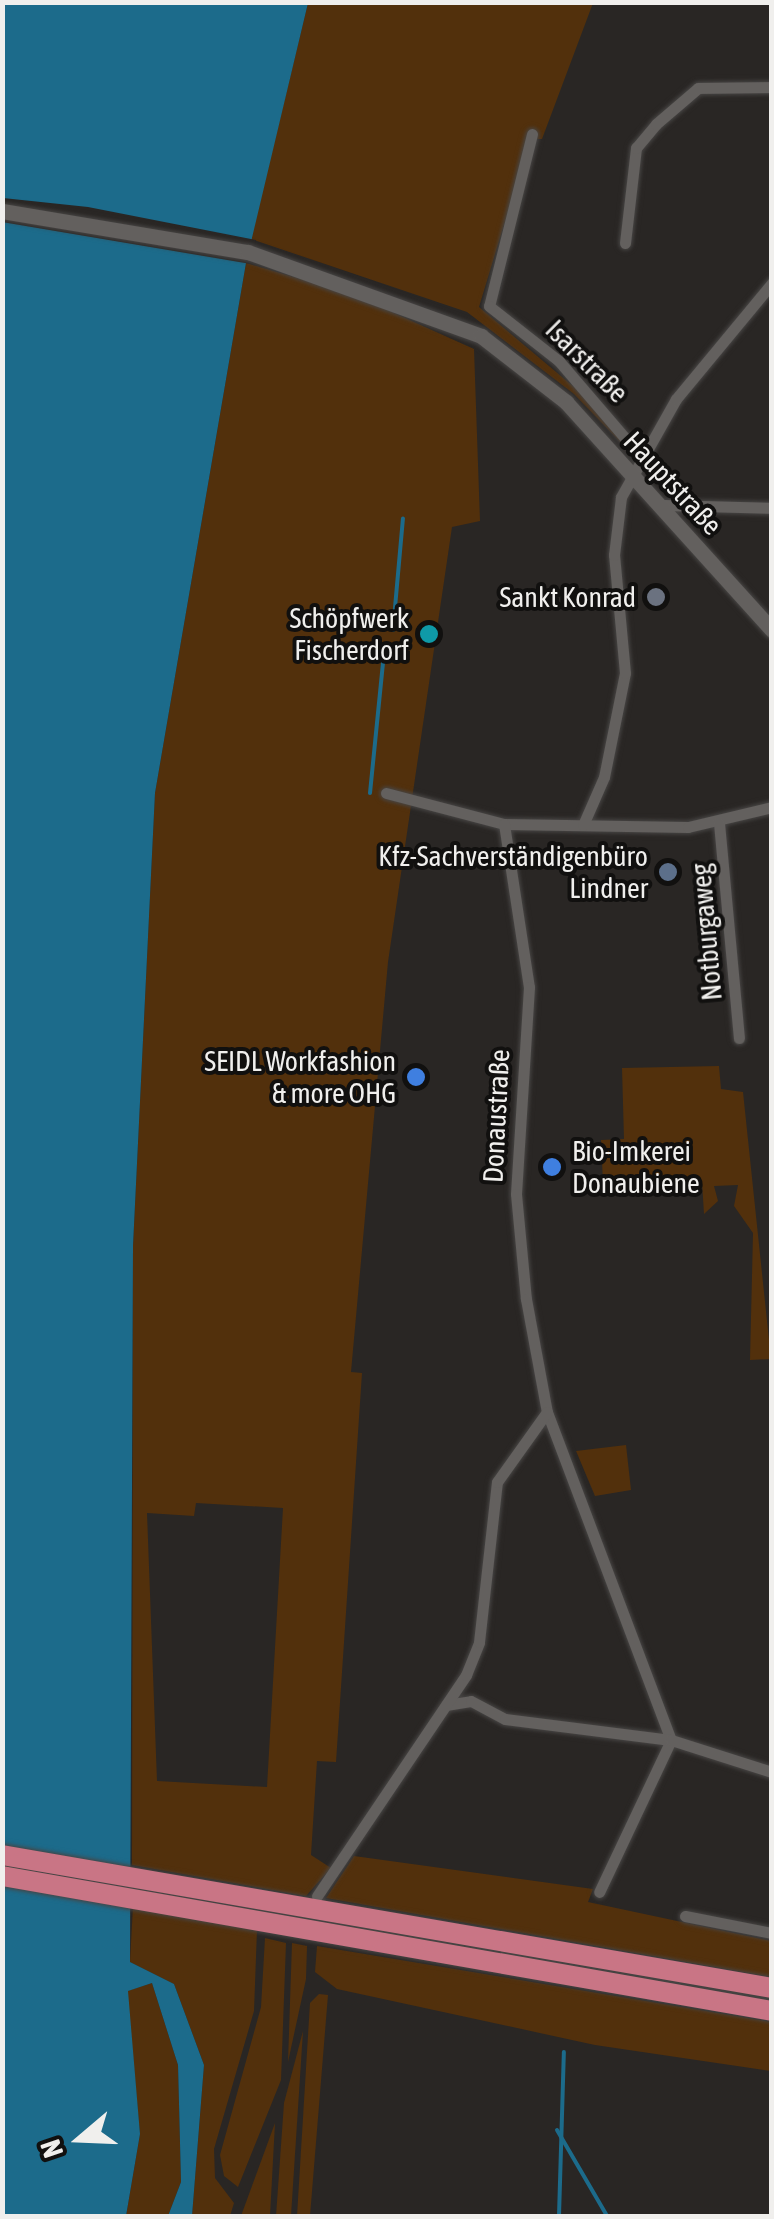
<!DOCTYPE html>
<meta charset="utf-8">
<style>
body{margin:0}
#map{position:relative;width:774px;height:2219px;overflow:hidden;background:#292624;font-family:"Asap Condensed",sans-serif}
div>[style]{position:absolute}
.green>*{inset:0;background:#52300c}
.water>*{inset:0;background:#1c6b8b}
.pier>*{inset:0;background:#292624}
.stream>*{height:4px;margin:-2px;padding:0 2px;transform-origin:2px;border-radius:2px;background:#1c6b8b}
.roads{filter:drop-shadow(0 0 2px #474544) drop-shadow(0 0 2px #474544)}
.street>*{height:11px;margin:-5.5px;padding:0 5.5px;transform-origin:5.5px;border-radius:5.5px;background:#63605e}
.secondary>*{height:15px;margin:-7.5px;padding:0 7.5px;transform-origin:7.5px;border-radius:7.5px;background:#63605e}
.highway>*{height:20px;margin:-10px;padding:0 10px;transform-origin:10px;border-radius:10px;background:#c97585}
.dots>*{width:28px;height:28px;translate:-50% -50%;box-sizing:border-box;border:5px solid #11100f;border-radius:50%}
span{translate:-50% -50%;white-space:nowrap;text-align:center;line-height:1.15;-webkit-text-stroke:8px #11100f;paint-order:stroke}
.street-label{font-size:28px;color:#f0efed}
.poi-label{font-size:28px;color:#f0efed}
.right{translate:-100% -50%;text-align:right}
.left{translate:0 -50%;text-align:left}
.frame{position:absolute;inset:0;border:5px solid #f0efed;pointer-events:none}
.north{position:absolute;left:30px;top:2089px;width:100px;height:100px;-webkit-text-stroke:8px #11100f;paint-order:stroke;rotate:251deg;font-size:28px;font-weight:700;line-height:40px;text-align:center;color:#f0efed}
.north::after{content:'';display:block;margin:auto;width:35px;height:45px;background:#f0efed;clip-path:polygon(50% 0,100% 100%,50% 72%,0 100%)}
</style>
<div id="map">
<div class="green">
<div style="clip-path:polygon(308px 3px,593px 3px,542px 139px,530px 139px,479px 307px,587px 398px,627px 449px,574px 394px,467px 312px,251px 239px)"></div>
<div style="clip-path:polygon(evenodd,246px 263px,354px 295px,474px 349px,480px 521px,452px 527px,388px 962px,351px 1372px,362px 1373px,336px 1762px,317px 1761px,311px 1855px,331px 1868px,306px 1896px,132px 1865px,133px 1246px,155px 793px,246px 263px,196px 1503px,283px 1508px,267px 1787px,157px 1781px,147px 1513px,194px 1516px,196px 1503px)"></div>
<div style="clip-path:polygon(719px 1066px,721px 1089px,743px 1092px,771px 1359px,750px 1360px,753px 1233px,734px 1206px,738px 1185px,714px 1186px,718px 1201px,704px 1214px,702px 1182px,603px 1183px,601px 1140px,624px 1139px,622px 1068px)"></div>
<div style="clip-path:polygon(626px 1445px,631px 1490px,595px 1496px,576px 1451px)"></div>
<div style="clip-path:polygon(354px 1856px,593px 1889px,588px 1902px,771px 1941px,771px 1977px,326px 1898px)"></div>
<div style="clip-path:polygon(133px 1906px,257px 1930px,254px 2011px,214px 2149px,215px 2178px,234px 2203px,230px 2216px,192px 2216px,204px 2065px,174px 1984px,130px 1962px)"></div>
<div style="clip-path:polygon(265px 1938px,286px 1943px,281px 2080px,238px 2187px,224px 2176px,220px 2155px,261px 2007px)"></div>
<div style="clip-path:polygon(292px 1943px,307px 1946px,306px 1979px,288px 2062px)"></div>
<div style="clip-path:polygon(317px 1946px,771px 2022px,771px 2071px,595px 2045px,337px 1989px,315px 1972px)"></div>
<div style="clip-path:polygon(152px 1983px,178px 2065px,181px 2182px,168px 2216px,126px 2216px,140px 2134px,127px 1991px)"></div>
<div style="clip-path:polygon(319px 1994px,328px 1995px,310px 2216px,297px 2216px,310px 2003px)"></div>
<div style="clip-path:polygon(303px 2031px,291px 2216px,276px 2216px,284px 2103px)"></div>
<div style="clip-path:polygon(275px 2123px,270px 2216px,241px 2216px)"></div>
</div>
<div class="water">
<div style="clip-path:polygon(3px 3px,308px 3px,246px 263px,155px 793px,133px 1246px,130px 1962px,174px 1984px,204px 2065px,192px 2216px,168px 2216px,181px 2182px,178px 2065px,152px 1983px,128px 1991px,140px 2134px,126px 2216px,3px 2216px)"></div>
</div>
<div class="pier">
<div style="clip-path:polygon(3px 198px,88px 207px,256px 240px,251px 264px,2px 222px)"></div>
</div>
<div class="stream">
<div style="left:393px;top:630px;width:112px;rotate:-84.9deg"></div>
<div style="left:370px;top:793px;width:142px;rotate:-84.3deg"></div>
<div style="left:557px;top:2130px;width:99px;rotate:59.8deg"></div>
<div style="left:559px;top:2216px;width:164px;rotate:-88.3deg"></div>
</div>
<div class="roads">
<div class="street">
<div style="left:532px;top:134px;width:177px;rotate:104deg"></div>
<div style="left:489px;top:306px;width:89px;rotate:38.2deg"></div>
<div style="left:559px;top:361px;width:129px;rotate:49.4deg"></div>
<div style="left:625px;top:243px;width:96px;rotate:-83.4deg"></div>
<div style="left:636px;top:148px;width:31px;rotate:-50deg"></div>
<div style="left:656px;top:124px;width:55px;rotate:-40.6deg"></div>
<div style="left:698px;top:88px;width:74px;rotate:-0.8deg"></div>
<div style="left:660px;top:505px;width:112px;rotate:1.5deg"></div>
<div style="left:386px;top:793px;width:122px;rotate:14.7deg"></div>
<div style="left:504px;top:824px;width:184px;rotate:0.9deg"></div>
<div style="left:688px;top:827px;width:86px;rotate:-13.4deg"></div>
<div style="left:719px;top:823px;width:216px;rotate:84.7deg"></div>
<div style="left:504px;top:824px;width:165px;rotate:81.3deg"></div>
<div style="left:529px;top:987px;width:207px;rotate:93.6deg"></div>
<div style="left:516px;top:1194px;width:105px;rotate:84.6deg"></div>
<div style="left:526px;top:1299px;width:115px;rotate:79.5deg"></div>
<div style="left:547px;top:1412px;width:351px;rotate:69.3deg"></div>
<div style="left:671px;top:1740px;width:168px;rotate:115.3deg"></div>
<div style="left:583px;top:825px;width:52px;rotate:-66.4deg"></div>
<div style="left:604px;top:777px;width:106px;rotate:-78.6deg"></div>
<div style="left:625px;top:673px;width:119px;rotate:-95.3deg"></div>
<div style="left:614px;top:555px;width:58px;rotate:-83.1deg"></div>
<div style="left:621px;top:497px;width:112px;rotate:-60.7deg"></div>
<div style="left:676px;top:399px;width:151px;rotate:-50.4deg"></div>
<div style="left:446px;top:1705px;width:25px;rotate:-9deg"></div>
<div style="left:471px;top:1701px;width:38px;rotate:28deg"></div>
<div style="left:505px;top:1719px;width:167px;rotate:7.2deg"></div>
<div style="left:671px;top:1740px;width:106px;rotate:17.6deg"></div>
<div style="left:317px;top:1896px;width:267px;rotate:-56deg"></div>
<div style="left:466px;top:1675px;width:35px;rotate:-68deg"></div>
<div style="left:479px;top:1642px;width:161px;rotate:-83.6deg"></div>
<div style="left:497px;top:1482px;width:86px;rotate:-54.5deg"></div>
<div style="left:685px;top:1916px;width:89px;rotate:11.1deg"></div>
</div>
<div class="secondary">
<div style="left:2px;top:211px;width:249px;rotate:9.5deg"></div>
<div style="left:248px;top:252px;width:248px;rotate:19.8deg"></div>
<div style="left:481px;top:336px;width:108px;rotate:37.8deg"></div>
<div style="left:566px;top:402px;width:307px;rotate:47.9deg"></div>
</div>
<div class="highway">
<div style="left:2px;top:1855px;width:781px;rotate:9.8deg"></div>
<div style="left:2px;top:1876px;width:782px;rotate:9.94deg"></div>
</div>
</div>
<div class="dots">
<div style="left:656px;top:597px;background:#6b7280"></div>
<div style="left:429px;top:634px;background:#0f9aa8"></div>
<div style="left:668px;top:872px;background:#5c6f8a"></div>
<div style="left:416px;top:1077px;background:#3f7fe0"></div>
<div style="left:552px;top:1167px;background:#3f7fe0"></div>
</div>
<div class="street-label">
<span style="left:587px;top:361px;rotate:45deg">Isarstraße</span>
<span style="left:673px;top:483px;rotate:47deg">Hauptstraße</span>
<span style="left:706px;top:932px;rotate:-95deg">Notburgaweg</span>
<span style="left:496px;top:1116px;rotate:-87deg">Donaustraße</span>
</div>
<div class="poi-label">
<span class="right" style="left:636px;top:597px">Sankt Konrad</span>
<span class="right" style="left:409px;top:634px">Schöpfwerk<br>Fischerdorf</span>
<span class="right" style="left:648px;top:872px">Kfz-Sachverständigenbüro<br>Lindner</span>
<span class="right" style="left:396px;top:1077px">SEIDL Workfashion<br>&amp; more OHG</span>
<span class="left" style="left:572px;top:1167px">Bio-Imkerei<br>Donaubiene</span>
</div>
<div class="frame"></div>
<div class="north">N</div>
</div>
